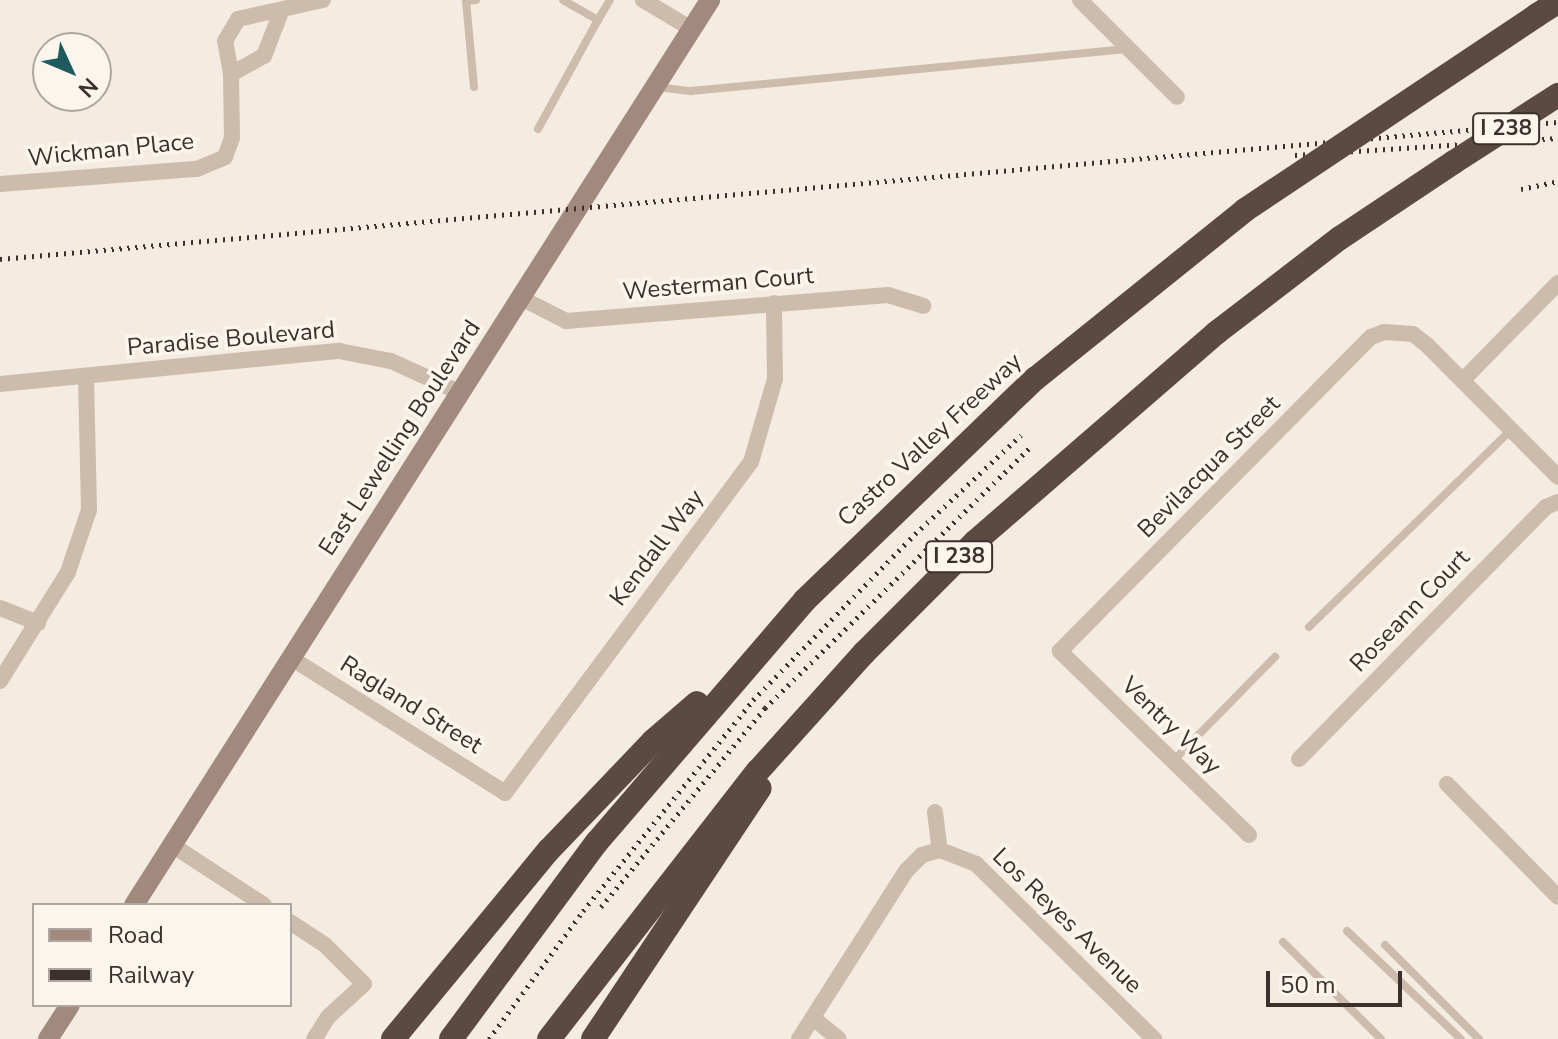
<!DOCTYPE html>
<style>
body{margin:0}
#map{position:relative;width:1558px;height:1039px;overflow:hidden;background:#f4ebe1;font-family:"Nunito Sans",sans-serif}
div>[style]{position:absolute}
.lane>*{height:8px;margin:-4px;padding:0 4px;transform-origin:4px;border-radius:4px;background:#cdbbac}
.street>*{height:16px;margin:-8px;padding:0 8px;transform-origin:8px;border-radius:8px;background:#cdbbac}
.secondary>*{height:20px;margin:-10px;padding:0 10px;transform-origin:10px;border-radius:10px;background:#a18a7d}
.highway>*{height:24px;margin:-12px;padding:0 12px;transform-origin:12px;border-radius:12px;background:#5c4a42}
.rail>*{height:5px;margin-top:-2.5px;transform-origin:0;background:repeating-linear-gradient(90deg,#3b302b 0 2px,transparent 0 8px)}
.highway-bridge>*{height:24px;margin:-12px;padding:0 12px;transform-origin:12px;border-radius:12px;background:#5c4a42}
span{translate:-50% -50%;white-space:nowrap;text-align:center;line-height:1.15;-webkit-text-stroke:7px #fbf5ee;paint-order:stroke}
.shield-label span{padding:2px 6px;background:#fbf5ee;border:2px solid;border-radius:6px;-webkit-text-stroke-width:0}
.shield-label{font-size:22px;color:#3b302b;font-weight:700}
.street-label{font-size:24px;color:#3b302b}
.legend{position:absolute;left:32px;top:903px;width:260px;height:104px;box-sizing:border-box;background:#fbf5ee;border:2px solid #aea6a0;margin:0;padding:10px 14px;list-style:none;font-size:24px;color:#3b302b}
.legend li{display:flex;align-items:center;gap:16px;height:40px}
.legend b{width:40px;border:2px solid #aea6a0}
.north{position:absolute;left:32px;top:32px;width:80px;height:80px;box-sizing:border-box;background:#fbf5ee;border:2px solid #aea6a0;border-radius:50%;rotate:134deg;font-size:22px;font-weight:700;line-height:32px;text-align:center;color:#3b302b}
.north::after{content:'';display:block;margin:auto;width:28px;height:36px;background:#1f5a5e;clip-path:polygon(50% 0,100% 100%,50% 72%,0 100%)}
.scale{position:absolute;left:1266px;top:971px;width:136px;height:36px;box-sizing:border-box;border:4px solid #3b302b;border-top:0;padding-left:10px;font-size:24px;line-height:28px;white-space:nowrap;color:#3b302b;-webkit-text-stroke:6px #fbf5ee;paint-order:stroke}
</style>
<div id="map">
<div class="lane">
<div style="left:598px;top:20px;width:23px;rotate:-59deg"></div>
<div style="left:474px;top:87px;width:86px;rotate:-95.3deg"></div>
<div style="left:466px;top:1px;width:10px;rotate:-6deg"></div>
<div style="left:657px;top:87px;width:34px;rotate:7deg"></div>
<div style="left:691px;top:91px;width:440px;rotate:-5.5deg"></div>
<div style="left:538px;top:129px;width:124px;rotate:-61.2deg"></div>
<div style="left:598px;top:20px;width:40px;rotate:-150.3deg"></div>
<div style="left:1309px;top:627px;width:282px;rotate:-44.3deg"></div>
<div style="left:1173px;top:761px;width:146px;rotate:-45.6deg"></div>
<div style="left:1347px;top:931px;width:157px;rotate:43.5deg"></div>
<div style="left:1283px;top:942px;width:138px;rotate:44.7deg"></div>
<div style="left:1385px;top:945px;width:133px;rotate:45deg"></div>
</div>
<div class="street">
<div style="left:643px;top:0;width:55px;rotate:30.8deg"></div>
<div style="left:1080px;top:0;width:137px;rotate:45deg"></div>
<div style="left:231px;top:74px;width:38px;rotate:-29deg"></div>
<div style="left:264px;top:56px;width:47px;rotate:-68.9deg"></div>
<div style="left:0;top:184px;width:198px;rotate:-4.4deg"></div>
<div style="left:197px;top:169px;width:30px;rotate:-23deg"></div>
<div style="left:225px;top:157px;width:20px;rotate:-70deg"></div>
<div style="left:232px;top:138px;width:64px;rotate:-90.9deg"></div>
<div style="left:231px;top:74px;width:34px;rotate:-100deg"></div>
<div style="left:225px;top:41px;width:26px;rotate:-59deg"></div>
<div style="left:238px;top:19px;width:87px;rotate:-12.6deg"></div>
<div style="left:521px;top:298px;width:51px;rotate:27.1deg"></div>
<div style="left:566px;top:321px;width:323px;rotate:-4.6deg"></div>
<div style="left:888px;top:295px;width:37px;rotate:17deg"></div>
<div style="left:1463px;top:380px;width:136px;rotate:-45.6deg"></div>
<div style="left:0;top:384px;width:341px;rotate:-5.6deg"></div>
<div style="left:339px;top:351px;width:53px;rotate:10.9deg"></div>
<div style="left:391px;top:361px;width:75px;rotate:24.5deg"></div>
<div style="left:0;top:608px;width:41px;rotate:21.5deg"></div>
<div style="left:291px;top:658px;width:253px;rotate:32.2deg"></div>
<div style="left:505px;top:793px;width:412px;rotate:-53.4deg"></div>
<div style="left:751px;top:462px;width:86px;rotate:-73.9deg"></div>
<div style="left:775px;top:379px;width:76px;rotate:-90.8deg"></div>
<div style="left:0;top:681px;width:128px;rotate:-58deg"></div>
<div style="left:68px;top:572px;width:65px;rotate:-71.3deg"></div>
<div style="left:89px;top:510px;width:134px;rotate:-91.3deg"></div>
<div style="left:1299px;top:759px;width:353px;rotate:-45.6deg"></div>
<div style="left:1546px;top:507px;width:13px;rotate:-23deg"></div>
<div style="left:1447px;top:784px;width:158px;rotate:45.5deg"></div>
<div style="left:935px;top:812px;width:38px;rotate:83deg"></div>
<div style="left:1249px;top:835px;width:264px;rotate:-135.8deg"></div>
<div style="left:1060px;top:651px;width:442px;rotate:-45.3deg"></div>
<div style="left:1371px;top:337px;width:14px;rotate:-21deg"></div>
<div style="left:1384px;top:332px;width:29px;rotate:4deg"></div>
<div style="left:1413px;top:334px;width:18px;rotate:38deg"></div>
<div style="left:1427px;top:345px;width:186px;rotate:45.2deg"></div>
<div style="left:172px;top:845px;width:110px;rotate:33.1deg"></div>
<div style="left:290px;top:922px;width:42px;rotate:33.3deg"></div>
<div style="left:325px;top:945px;width:55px;rotate:45deg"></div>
<div style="left:364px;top:984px;width:49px;rotate:137.5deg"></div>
<div style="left:328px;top:1017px;width:26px;rotate:122deg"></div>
<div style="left:813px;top:1018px;width:33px;rotate:39deg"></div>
<div style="left:799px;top:1039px;width:199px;rotate:-57.5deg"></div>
<div style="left:906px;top:871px;width:23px;rotate:-45deg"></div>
<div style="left:922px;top:855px;width:19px;rotate:-16deg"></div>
<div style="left:940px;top:850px;width:39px;rotate:21deg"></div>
<div style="left:976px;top:864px;width:250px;rotate:44.5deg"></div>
</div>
<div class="secondary">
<div style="left:134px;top:905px;width:1073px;rotate:-57.52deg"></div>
<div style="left:48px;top:1039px;width:40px;rotate:-57.1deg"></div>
</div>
<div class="highway">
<div style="left:1537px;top:15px;width:25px;rotate:-32deg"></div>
<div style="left:393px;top:1039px;width:245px;rotate:-50.5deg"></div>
<div style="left:549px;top:850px;width:151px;rotate:-46.3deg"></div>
<div style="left:653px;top:741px;width:58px;rotate:-40.8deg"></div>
<div style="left:451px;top:1039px;width:245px;rotate:-53.5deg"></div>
<div style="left:597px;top:842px;width:319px;rotate:-49.3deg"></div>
<div style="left:805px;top:600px;width:319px;rotate:-43.9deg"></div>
<div style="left:1035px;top:379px;width:270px;rotate:-38.8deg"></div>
<div style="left:549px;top:1039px;width:340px;rotate:-52.1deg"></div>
<div style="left:758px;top:771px;width:159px;rotate:-48.1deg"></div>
<div style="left:864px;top:653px;width:158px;rotate:-45deg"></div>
<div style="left:976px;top:541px;width:318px;rotate:-40.9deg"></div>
<div style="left:1216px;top:333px;width:156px;rotate:-37.5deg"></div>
<div style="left:1340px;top:238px;width:137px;rotate:-33.7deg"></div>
<div style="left:593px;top:1039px;width:301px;rotate:-56.4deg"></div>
</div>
<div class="rail">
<div style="left:1295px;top:155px;width:264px;rotate:-3.7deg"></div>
<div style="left:1521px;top:189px;width:38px;rotate:-12deg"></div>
<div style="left:0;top:259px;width:1564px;rotate:-5.03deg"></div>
<div style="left:601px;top:907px;width:258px;rotate:-50.5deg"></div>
<div style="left:765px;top:708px;width:373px;rotate:-44.5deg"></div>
<div style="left:489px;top:1039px;width:159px;rotate:-53.7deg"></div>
<div style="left:583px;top:911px;width:271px;rotate:-51.1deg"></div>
<div style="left:753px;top:700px;width:232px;rotate:-45.7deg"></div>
<div style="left:915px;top:534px;width:145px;rotate:-43deg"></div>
</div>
<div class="highway-bridge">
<div style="left:1454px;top:162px;width:124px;rotate:-32.8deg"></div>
<div style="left:1245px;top:210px;width:351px;rotate:-33.7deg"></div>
</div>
<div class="shield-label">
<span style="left:1506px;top:129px">I 238</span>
<span style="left:959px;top:557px">I 238</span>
</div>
<div class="street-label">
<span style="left:111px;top:150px;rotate:-6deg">Wickman Place</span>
<span style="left:718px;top:284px;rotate:-5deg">Westerman Court</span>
<span style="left:231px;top:339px;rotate:-5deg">Paradise Boulevard</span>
<span style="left:400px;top:438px;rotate:-57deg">East Lewelling Boulevard</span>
<span style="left:930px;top:440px;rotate:-43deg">Castro Valley Freeway</span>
<span style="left:1209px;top:467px;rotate:-45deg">Bevilacqua Street</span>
<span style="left:657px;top:548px;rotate:-53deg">Kendall Way</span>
<span style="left:1410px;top:611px;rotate:-46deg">Roseann Court</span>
<span style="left:411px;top:705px;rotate:32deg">Ragland Street</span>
<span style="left:1171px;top:726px;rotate:44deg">Ventry Way</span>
<span style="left:1067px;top:921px;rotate:44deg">Los Reyes Avenue</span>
</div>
<ul class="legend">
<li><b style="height:10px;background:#a18a7d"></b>Road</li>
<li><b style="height:10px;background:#3b302b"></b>Railway</li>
</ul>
<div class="north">N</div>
<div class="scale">50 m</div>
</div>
